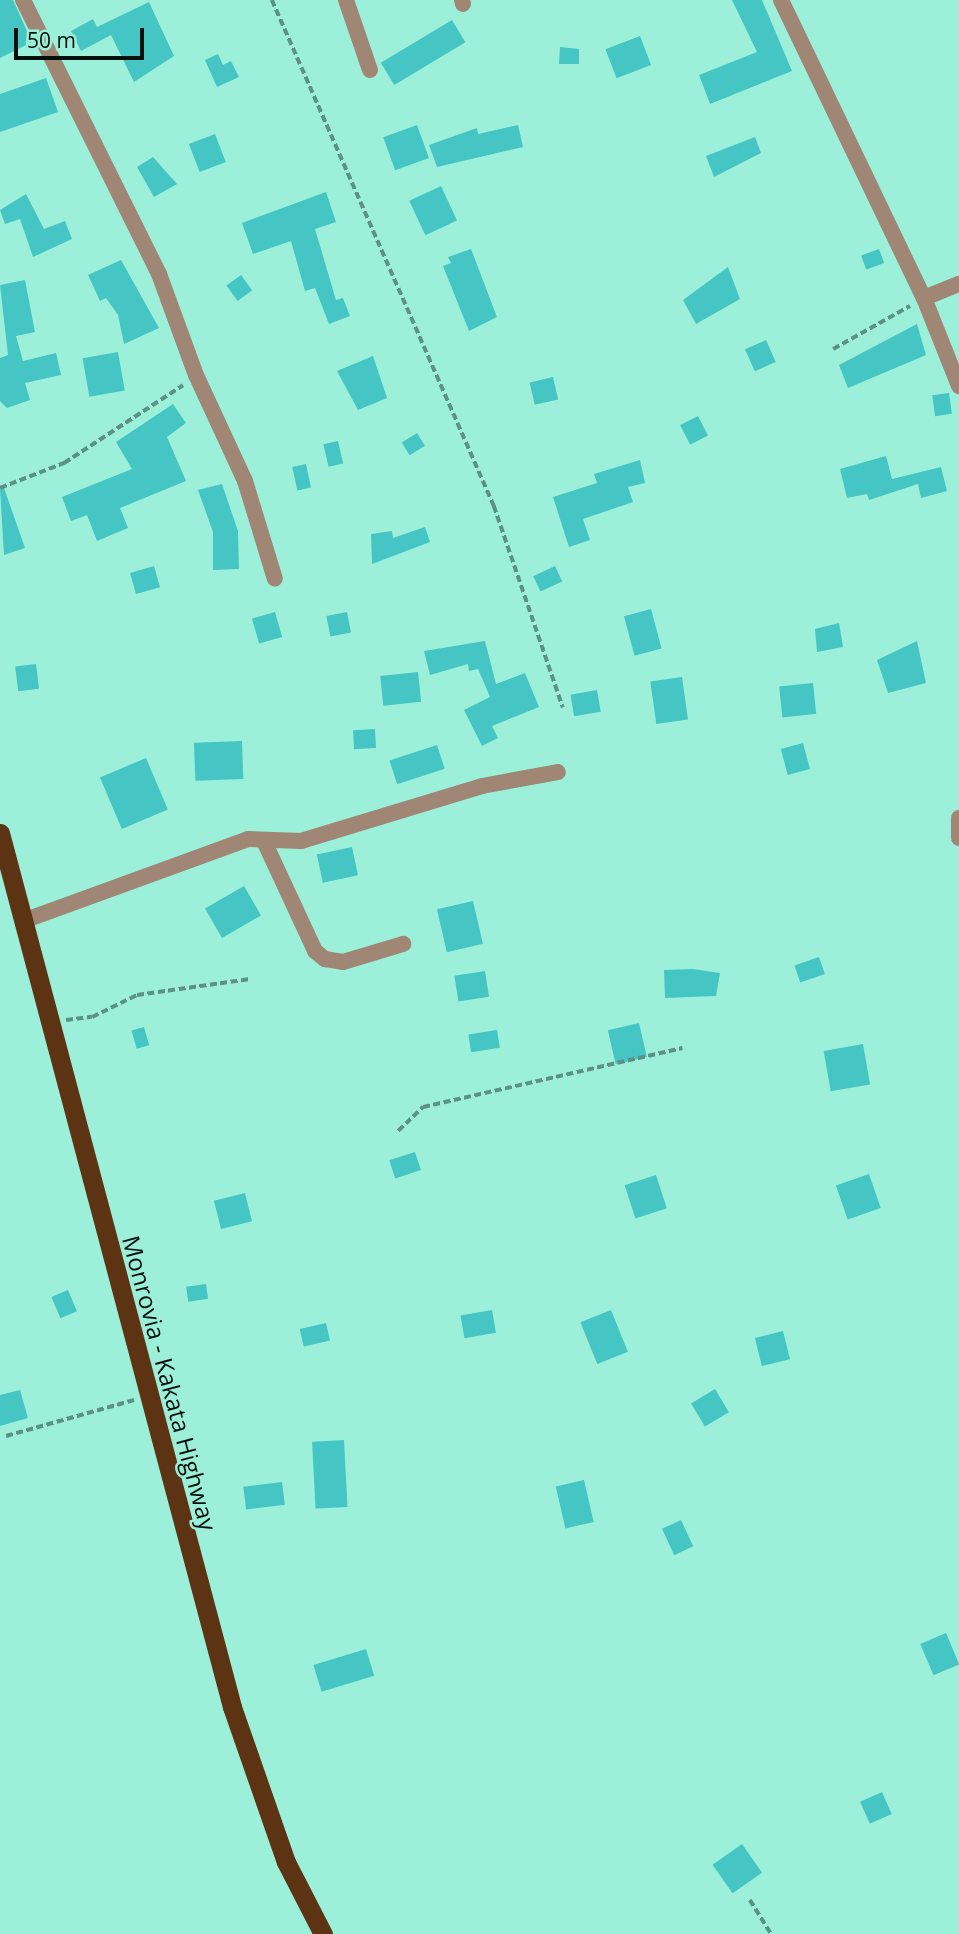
<!DOCTYPE html>
<style>
body{margin:0}
#map{position:relative;width:959px;height:1934px;overflow:hidden;background:#9cf0d9;font-family:"Open Sans",sans-serif}
div>[style]{position:absolute}
.building>*{inset:0;background:#46c5c5;transform-origin:0 0}
.path>*{height:3.5px;margin-top:-1.75px;transform-origin:0;background:repeating-linear-gradient(90deg,#5b9283 0 7px,transparent 0 10.5px)}
.minor>*{height:16px;margin:-8px;padding:0 8px;transform-origin:8px;border-radius:8px;background:#9f8675}
.trunk>*{height:19px;margin:-9.5px;padding:0 9.5px;transform-origin:9.5px;border-radius:9.5px;background:#5c3414}
span{translate:-50% -50%;white-space:nowrap;text-align:center;line-height:1.15;-webkit-text-stroke:5px #9cf0d9;paint-order:stroke}
.street-label{font-size:24px;color:#00100b}
.scale{position:absolute;left:14px;top:28px;width:130px;height:32px;box-sizing:border-box;border:4px solid #00100b;border-top:0;padding-left:9px;font-size:21px;line-height:24px;white-space:nowrap;color:#00100b;-webkit-text-stroke:5px #9cf0d9;paint-order:stroke}
</style>
<div id="map">
<div class="building">
<div style="clip-path:polygon(0 0,13px 0,32px 42px,0 58px)"></div>
<div style="clip-path:polygon(732px 0,762px 0,792px 71px,710px 104px,699px 75px,757px 52px)"></div>
<div style="clip-path:polygon(149px 2px,174px 56px,134px 82px,111px 35px,81px 51px,71px 31px,93px 19px,97px 27px)"></div>
<div style="left:452px;top:20px;width:26px;height:83px;rotate:59deg"></div>
<div style="left:640px;top:36px;width:31px;height:37px;rotate:69deg"></div>
<div style="clip-path:polygon(560px 47px,579px 49px,579px 64px,559px 64px)"></div>
<div style="clip-path:polygon(218px 54px,223px 65px,231px 61px,239px 77px,217px 87px,205px 60px)"></div>
<div style="clip-path:polygon(46px 78px,58px 112px,0 132px,0 94px)"></div>
<div style="left:417px;top:125px;width:35px;height:36px;rotate:70deg"></div>
<div style="clip-path:polygon(518px 125px,523px 147px,437px 167px,429px 145px,477px 128px,478px 134px)"></div>
<div style="left:215px;top:134px;width:30px;height:28px;rotate:69deg"></div>
<div style="clip-path:polygon(755px 137px,761px 153px,714px 177px,706px 156px)"></div>
<div style="clip-path:polygon(153px 157px,177px 184px,154px 197px,137px 167px)"></div>
<div style="left:441px;top:186px;width:38px;height:35px;rotate:65deg"></div>
<div style="clip-path:polygon(326px 192px,336px 222px,315px 229px,336px 300px,343px 298px,350px 316px,329px 324px,315px 288px,305px 291px,291px 241px,253px 254px,242px 223px)"></div>
<div style="clip-path:polygon(26px 194px,44px 229px,65px 221px,72px 239px,33px 257px,20px 219px,5px 224px,0 210px)"></div>
<div style="clip-path:polygon(471px 249px,497px 317px,469px 331px,443px 266px,451px 263px,448px 257px)"></div>
<div style="left:879px;top:249px;width:15px;height:19px;rotate:70deg"></div>
<div style="clip-path:polygon(121px 260px,159px 328px,124px 344px,118px 315px,106px 298px,100px 301px,88px 275px)"></div>
<div style="clip-path:polygon(728px 267px,740px 299px,696px 324px,683px 300px)"></div>
<div style="left:241px;top:275px;width:19px;height:18px;rotate:54deg"></div>
<div style="clip-path:polygon(25px 280px,35px 332px,16px 336px,23px 361px,56px 353px,61px 375px,25px 383px,30px 400px,7px 408px,0 401px,0 358px,8px 355px,0 285px)"></div>
<div style="clip-path:polygon(917px 324px,926px 355px,848px 388px,839px 365px)"></div>
<div style="left:766px;top:340px;width:24px;height:23px;rotate:66deg"></div>
<div style="left:118px;top:352px;width:39px;height:36px;rotate:80deg"></div>
<div style="clip-path:polygon(373px 356px,387px 398px,358px 410px,337px 371px)"></div>
<div style="left:553px;top:377px;width:23px;height:24px;rotate:77deg"></div>
<div style="left:949px;top:393px;width:21px;height:17px;rotate:82deg"></div>
<div style="clip-path:polygon(173px 404px,186px 423px,167px 437px,186px 481px,120px 508px,128px 528px,97px 541px,87px 515px,71px 521px,62px 497px,132px 469px,116px 442px)"></div>
<div style="left:698px;top:416px;width:22px;height:20px;rotate:63deg"></div>
<div style="left:417px;top:433px;width:15px;height:18px;rotate:58deg"></div>
<div style="left:338px;top:441px;width:23px;height:15px;rotate:77deg"></div>
<div style="clip-path:polygon(886px 456px,892px 479px,941px 467px,947px 491px,921px 498px,918px 484px,869px 500px,867px 494px,847px 498px,840px 469px)"></div>
<div style="clip-path:polygon(640px 460px,645px 483px,628px 487px,633px 502px,583px 519px,590px 540px,569px 547px,553px 497px,597px 483px,594px 474px)"></div>
<div style="left:306px;top:464px;width:24px;height:14px;rotate:78deg"></div>
<div style="clip-path:polygon(222px 484px,238px 531px,239px 569px,213px 570px,213px 532px,198px 490px)"></div>
<div style="clip-path:polygon(4px 488px,25px 548px,4px 555px,0 489px)"></div>
<div style="clip-path:polygon(425px 527px,430px 542px,372px 564px,371px 534px,392px 531px,393px 538px)"></div>
<div style="left:154px;top:566px;width:22px;height:25px;rotate:74deg"></div>
<div style="left:555px;top:566px;width:17px;height:24px;rotate:65deg"></div>
<div style="left:651px;top:609px;width:41px;height:28px;rotate:75deg"></div>
<div style="left:275px;top:612px;width:26px;height:24px;rotate:74deg"></div>
<div style="left:347px;top:612px;width:21px;height:21px;rotate:79deg"></div>
<div style="clip-path:polygon(839px 623px,843px 647px,817px 652px,815px 629px)"></div>
<div style="clip-path:polygon(485px 641px,496px 684px,525px 673px,539px 707px,492px 726px,498px 738px,482px 746px,464px 710px,490px 697px,478px 669px,469px 671px,468px 664px,430px 675px,424px 651px)"></div>
<div style="clip-path:polygon(917px 641px,926px 683px,888px 693px,877px 660px)"></div>
<div style="left:36px;top:664px;width:25px;height:21px;rotate:83deg"></div>
<div style="left:418px;top:672px;width:30px;height:38px;rotate:84deg"></div>
<div style="left:682px;top:677px;width:43px;height:32px;rotate:82deg"></div>
<div style="left:813px;top:683px;width:31px;height:34px;rotate:84deg"></div>
<div style="left:597px;top:690px;width:22px;height:27px;rotate:80deg"></div>
<div style="left:375px;top:729px;width:19px;height:22px;rotate:87deg"></div>
<div style="left:242px;top:741px;width:38px;height:48px;rotate:88deg"></div>
<div style="left:803px;top:743px;width:27px;height:23px;rotate:75deg"></div>
<div style="left:437px;top:745px;width:25px;height:50px;rotate:72deg"></div>
<div style="left:146px;top:758px;width:56px;height:50px;rotate:67deg"></div>
<div style="left:352px;top:847px;width:29px;height:36px;rotate:78deg"></div>
<div style="left:244px;top:886px;width:34px;height:45px;rotate:60deg"></div>
<div style="left:473px;top:901px;width:44px;height:37px;rotate:77deg"></div>
<div style="left:819px;top:957px;width:18px;height:26px;rotate:71deg"></div>
<div style="clip-path:polygon(693px 969px,720px 973px,716px 996px,665px 998px,664px 970px)"></div>
<div style="left:485px;top:971px;width:26px;height:31px;rotate:81deg"></div>
<div style="left:639px;top:1023px;width:35px;height:32px;rotate:77deg"></div>
<div style="left:144px;top:1027px;width:19px;height:13px;rotate:74deg"></div>
<div style="left:497px;top:1030px;width:18px;height:29px;rotate:81deg"></div>
<div style="left:863px;top:1044px;width:41px;height:40px;rotate:80deg"></div>
<div style="left:415px;top:1152px;width:19px;height:27px;rotate:72deg"></div>
<div style="left:869px;top:1174px;width:36px;height:35px;rotate:71deg"></div>
<div style="left:656px;top:1175px;width:35px;height:33px;rotate:72deg"></div>
<div style="left:245px;top:1193px;width:29px;height:32px;rotate:76deg"></div>
<div style="left:206px;top:1284px;width:15px;height:20px;rotate:82deg"></div>
<div style="left:68px;top:1290px;width:23px;height:18px;rotate:67deg"></div>
<div style="left:492px;top:1310px;width:23px;height:32px;rotate:80deg"></div>
<div style="left:611px;top:1310px;width:45px;height:33px;rotate:68deg"></div>
<div style="left:326px;top:1323px;width:18px;height:27px;rotate:77deg"></div>
<div style="left:783px;top:1331px;width:29px;height:29px;rotate:76deg"></div>
<div style="left:715px;top:1389px;width:27px;height:28px;rotate:59deg"></div>
<div style="clip-path:polygon(20px 1390px,28px 1418px,0 1426px,0 1395px)"></div>
<div style="left:344px;top:1440px;width:67px;height:32px;rotate:87deg"></div>
<div style="left:584px;top:1480px;width:43px;height:29px;rotate:77deg"></div>
<div style="left:282px;top:1482px;width:23px;height:39px;rotate:83deg"></div>
<div style="left:681px;top:1520px;width:29px;height:21px;rotate:65deg"></div>
<div style="left:946px;top:1633px;width:34px;height:28px;rotate:67deg"></div>
<div style="left:366px;top:1649px;width:28px;height:55px;rotate:73deg"></div>
<div style="left:882px;top:1792px;width:24px;height:24px;rotate:66deg"></div>
<div style="left:742px;top:1844px;width:35px;height:36px;rotate:55deg"></div>
</div>
<div class="path">
<div style="left:272px;top:0;width:553px;rotate:66.31deg"></div>
<div style="left:494px;top:506px;width:213px;rotate:71.1deg"></div>
<div style="left:833px;top:349px;width:88px;rotate:-29.2deg"></div>
<div style="left:0;top:488px;width:69px;rotate:-21.3deg"></div>
<div style="left:64px;top:463px;width:142px;rotate:-33.2deg"></div>
<div style="left:66px;top:1020px;width:26px;rotate:-7deg"></div>
<div style="left:92px;top:1017px;width:50px;rotate:-26.1deg"></div>
<div style="left:137px;top:995px;width:114px;rotate:-8.1deg"></div>
<div style="left:398px;top:1131px;width:35px;rotate:-44deg"></div>
<div style="left:423px;top:1107px;width:266px;rotate:-12.8deg"></div>
<div style="left:6px;top:1436px;width:133px;rotate:-15.7deg"></div>
<div style="left:750px;top:1900px;width:40px;rotate:58deg"></div>
</div>
<div class="minor">
<div style="left:23px;top:0;width:306px;rotate:63.6deg"></div>
<div style="left:159px;top:274px;width:108px;rotate:69.9deg"></div>
<div style="left:196px;top:375px;width:117px;rotate:65.2deg"></div>
<div style="left:245px;top:481px;width:102px;rotate:73deg"></div>
<div style="left:346px;top:0;width:74px;rotate:71.1deg"></div>
<div style="left:462px;top:0;width:4px;rotate:76deg"></div>
<div style="left:781px;top:0;width:331px;rotate:64.4deg"></div>
<div style="left:924px;top:298px;width:95px;rotate:68.3deg"></div>
<div style="left:924px;top:298px;width:38px;rotate:-22deg"></div>
<div style="left:959px;top:818px;width:20px;rotate:90deg"></div>
<div style="left:264px;top:841px;width:121px;rotate:65.1deg"></div>
<div style="left:315px;top:951px;width:13px;rotate:39deg"></div>
<div style="left:325px;top:959px;width:18px;rotate:9deg"></div>
<div style="left:343px;top:962px;width:63px;rotate:-16.7deg"></div>
<div style="left:23px;top:921px;width:239px;rotate:-20deg"></div>
<div style="left:248px;top:839px;width:53px;rotate:2.2deg"></div>
<div style="left:301px;top:841px;width:189px;rotate:-16.9deg"></div>
<div style="left:482px;top:786px;width:77px;rotate:-10.4deg"></div>
</div>
<div class="trunk">
<div style="left:0;top:833px;width:904px;rotate:75.13deg"></div>
<div style="left:232px;top:1707px;width:164px;rotate:70.8deg"></div>
<div style="left:286px;top:1862px;width:81px;rotate:62.8deg"></div>
</div>
<div class="street-label">
<span style="left:170px;top:1383px;rotate:75deg">Monrovia - Kakata Highway</span>
</div>
<div class="scale">50 m</div>
</div>
